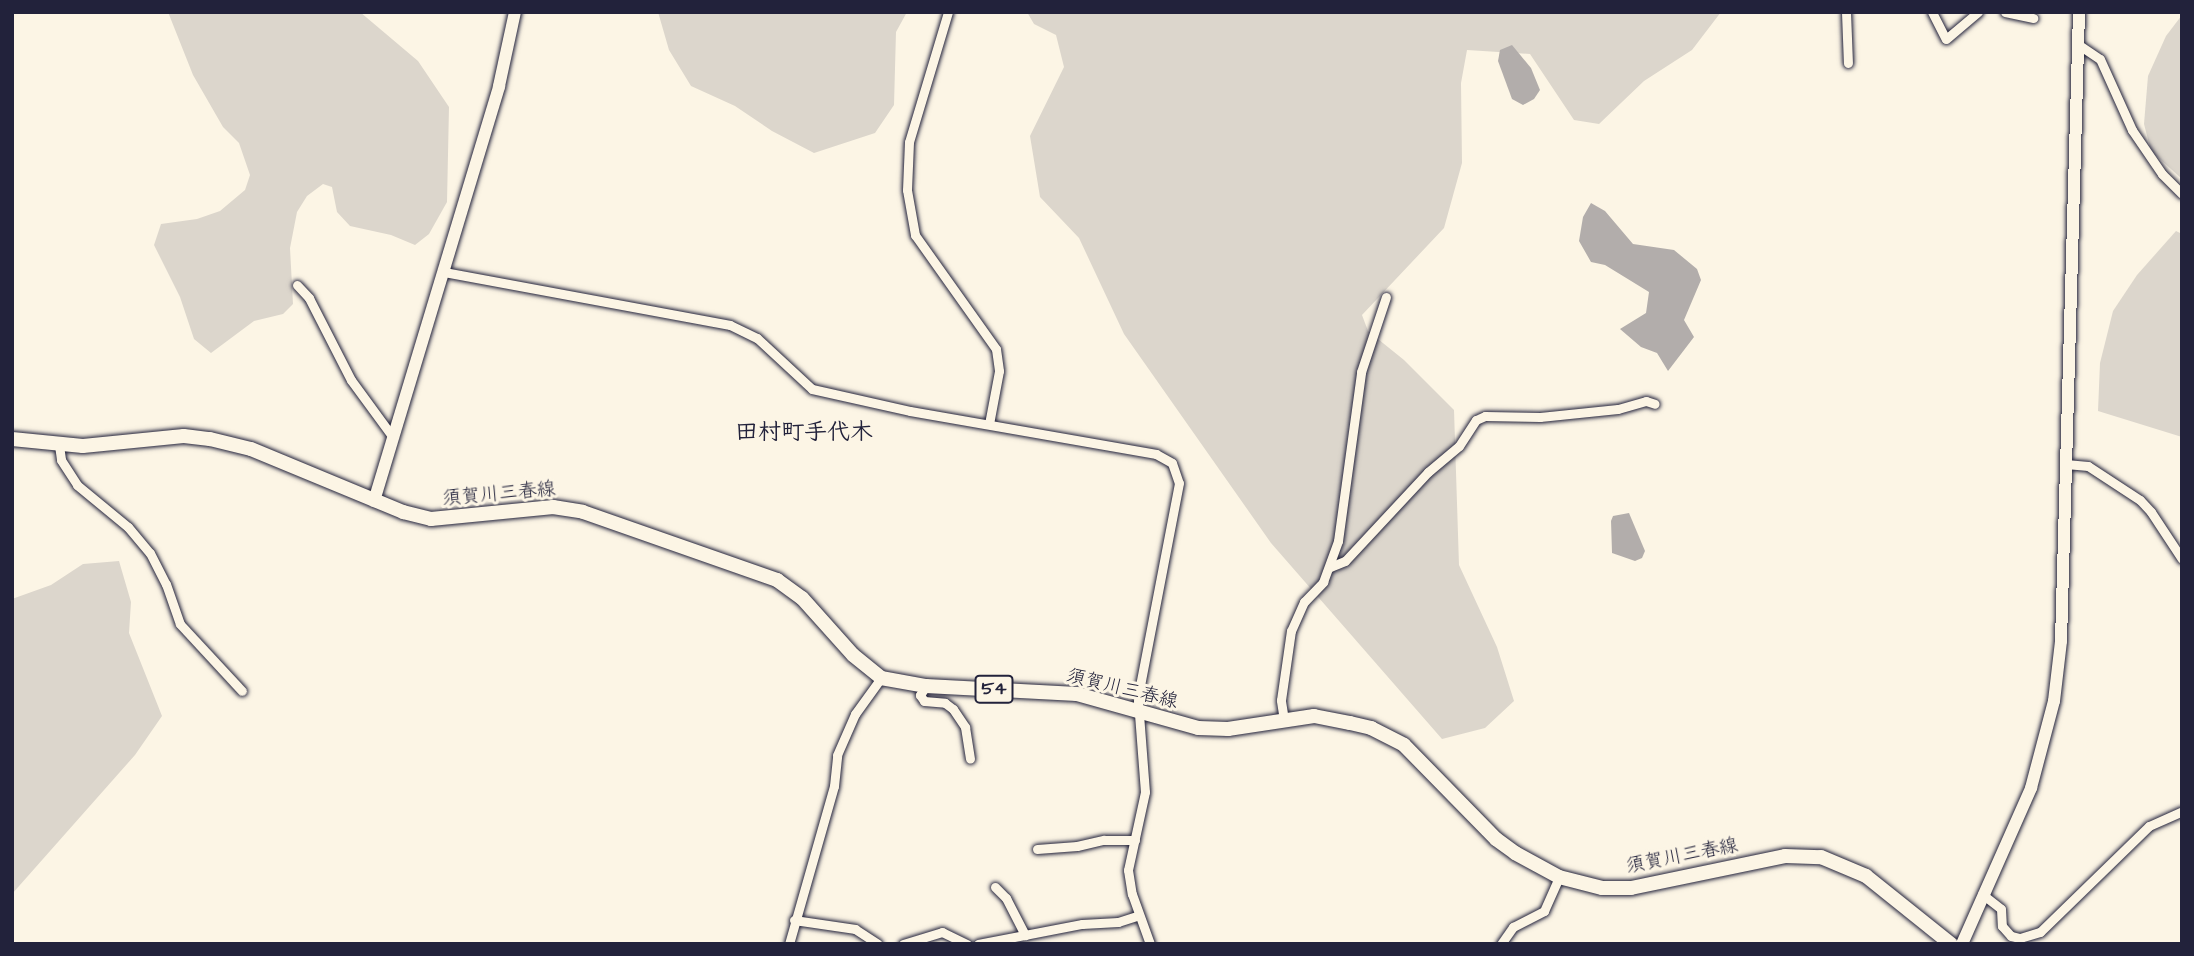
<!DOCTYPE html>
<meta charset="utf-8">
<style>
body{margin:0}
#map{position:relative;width:2194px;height:956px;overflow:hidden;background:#fcf5e5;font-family:"Architects Daughter","Klee One",sans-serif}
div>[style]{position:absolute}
.green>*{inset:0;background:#dcd6cc}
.water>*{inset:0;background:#b2adab}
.roads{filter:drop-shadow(0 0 2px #22223b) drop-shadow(0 0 2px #22223b)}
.street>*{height:9px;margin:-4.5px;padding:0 4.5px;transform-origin:4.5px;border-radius:4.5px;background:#fcf5e5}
.secondary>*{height:12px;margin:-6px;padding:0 6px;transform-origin:6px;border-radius:6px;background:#fcf5e5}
.primary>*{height:14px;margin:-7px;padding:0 7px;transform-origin:7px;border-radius:7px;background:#fcf5e5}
span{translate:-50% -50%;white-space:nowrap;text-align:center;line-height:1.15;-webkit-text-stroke:6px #fcf5e5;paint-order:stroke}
.shield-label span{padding:2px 5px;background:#fcf5e5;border:2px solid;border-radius:5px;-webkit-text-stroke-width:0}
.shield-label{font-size:18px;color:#22223b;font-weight:700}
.street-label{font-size:19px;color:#22223b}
.quarter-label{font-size:23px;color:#22223b;font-weight:700}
.frame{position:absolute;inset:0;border:14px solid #22223b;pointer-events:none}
</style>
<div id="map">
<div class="green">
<div style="clip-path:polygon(168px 12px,360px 12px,418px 61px,449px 107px,447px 202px,429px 234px,415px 245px,391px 235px,350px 226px,337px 212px,332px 187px,323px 184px,307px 196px,297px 212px,290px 248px,293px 304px,283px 314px,254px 321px,211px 353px,194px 339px,180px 297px,154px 245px,161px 224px,197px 219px,220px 211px,245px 190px,250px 175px,239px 143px,223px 127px,193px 75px)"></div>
<div style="clip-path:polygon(658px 12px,907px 12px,896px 32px,894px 105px,875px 133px,814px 153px,772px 131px,735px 106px,691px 86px,669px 50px)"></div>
<div style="clip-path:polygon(1027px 12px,1721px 12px,1692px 50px,1644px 81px,1599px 124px,1574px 120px,1530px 54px,1467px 50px,1461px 83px,1462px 163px,1444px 228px,1362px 315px,1368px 331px,1404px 360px,1454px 410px,1459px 565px,1497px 647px,1514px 701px,1485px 728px,1442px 739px,1271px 543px,1124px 334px,1079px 238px,1040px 197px,1030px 136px,1064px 67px,1056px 35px,1034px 24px)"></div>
<div style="clip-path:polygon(2182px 15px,2182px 179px,2151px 151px,2144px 124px,2148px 76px,2166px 36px)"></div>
<div style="clip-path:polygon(2176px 231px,2182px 234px,2182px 437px,2098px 411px,2100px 363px,2113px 311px,2137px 275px)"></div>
<div style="clip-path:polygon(119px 561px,131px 602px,129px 633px,162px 716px,135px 755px,12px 894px,12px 599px,51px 585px,83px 564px)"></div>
</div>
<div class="water">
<div style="clip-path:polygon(1512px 45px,1531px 68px,1540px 90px,1534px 99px,1523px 105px,1512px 99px,1498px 61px,1500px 50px)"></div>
<div style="clip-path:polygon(1591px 203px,1605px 211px,1633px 244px,1674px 250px,1697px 269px,1701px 280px,1684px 320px,1694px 337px,1668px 371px,1657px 353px,1641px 347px,1620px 329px,1646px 313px,1649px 292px,1605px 265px,1591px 262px,1579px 241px,1583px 217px)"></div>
<div style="clip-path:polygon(1629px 513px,1645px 551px,1642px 558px,1635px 561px,1612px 553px,1611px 521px,1613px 516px)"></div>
</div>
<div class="roads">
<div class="street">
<div style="left:948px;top:12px;width:136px;rotate:106.7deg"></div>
<div style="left:909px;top:142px;width:48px;rotate:92.4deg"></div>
<div style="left:907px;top:190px;width:46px;rotate:79.9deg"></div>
<div style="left:915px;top:235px;width:140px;rotate:54.6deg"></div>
<div style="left:996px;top:349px;width:22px;rotate:82deg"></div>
<div style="left:999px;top:371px;width:54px;rotate:100.7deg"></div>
<div style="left:1846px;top:12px;width:51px;rotate:87.8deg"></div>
<div style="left:1932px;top:12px;width:30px;rotate:63deg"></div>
<div style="left:1946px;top:39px;width:42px;rotate:-40.2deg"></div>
<div style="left:2005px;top:12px;width:29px;rotate:12deg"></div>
<div style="left:2079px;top:45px;width:25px;rotate:34deg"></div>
<div style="left:2100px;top:59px;width:78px;rotate:65.7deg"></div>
<div style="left:2132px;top:130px;width:53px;rotate:55.7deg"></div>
<div style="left:2162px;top:174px;width:28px;rotate:45deg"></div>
<div style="left:444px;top:272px;width:291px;rotate:10.5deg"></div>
<div style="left:730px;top:325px;width:30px;rotate:26deg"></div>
<div style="left:757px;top:338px;width:75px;rotate:42.8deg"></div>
<div style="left:812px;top:389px;width:100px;rotate:12.7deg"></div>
<div style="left:910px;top:411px;width:250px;rotate:9.9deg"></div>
<div style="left:1156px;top:454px;width:18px;rotate:29deg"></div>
<div style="left:1172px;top:463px;width:21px;rotate:71deg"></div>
<div style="left:1179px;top:483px;width:206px;rotate:100.9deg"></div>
<div style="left:1140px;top:685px;width:16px;rotate:97deg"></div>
<div style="left:1138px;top:701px;width:91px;rotate:85.6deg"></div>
<div style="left:1145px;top:792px;width:80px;rotate:102.3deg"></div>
<div style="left:1128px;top:870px;width:24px;rotate:81deg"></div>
<div style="left:1132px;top:894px;width:53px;rotate:70.2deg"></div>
<div style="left:297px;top:285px;width:18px;rotate:47deg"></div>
<div style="left:309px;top:298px;width:92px;rotate:62.9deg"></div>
<div style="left:351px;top:380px;width:69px;rotate:53.8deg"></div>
<div style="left:59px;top:445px;width:15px;rotate:82deg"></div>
<div style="left:61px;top:460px;width:30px;rotate:57deg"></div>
<div style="left:77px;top:485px;width:66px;rotate:39.5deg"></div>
<div style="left:128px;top:527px;width:34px;rotate:50deg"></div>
<div style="left:150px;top:553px;width:35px;rotate:63deg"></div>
<div style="left:166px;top:584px;width:42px;rotate:70.7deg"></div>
<div style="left:180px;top:624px;width:91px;rotate:47.2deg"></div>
<div style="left:2066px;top:464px;width:22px;rotate:5deg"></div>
<div style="left:2088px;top:466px;width:62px;rotate:33.2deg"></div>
<div style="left:2140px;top:500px;width:16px;rotate:47deg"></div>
<div style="left:2151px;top:512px;width:56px;rotate:56.6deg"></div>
<div style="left:1330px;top:567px;width:16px;rotate:-22deg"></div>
<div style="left:1345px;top:561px;width:122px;rotate:-47deg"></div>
<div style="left:1428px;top:472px;width:40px;rotate:-40deg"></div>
<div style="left:1459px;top:446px;width:31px;rotate:-57deg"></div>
<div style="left:1476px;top:420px;width:10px;rotate:-24deg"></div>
<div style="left:1485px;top:416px;width:55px;rotate:1deg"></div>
<div style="left:1540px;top:417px;width:78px;rotate:-5.9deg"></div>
<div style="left:1618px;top:409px;width:29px;rotate:-16deg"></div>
<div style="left:1646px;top:401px;width:9px;rotate:18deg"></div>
<div style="left:926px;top:686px;width:11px;rotate:124deg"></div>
<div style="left:920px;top:695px;width:7px;rotate:56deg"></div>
<div style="left:924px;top:701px;width:21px;rotate:5deg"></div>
<div style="left:945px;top:703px;width:10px;rotate:37deg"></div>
<div style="left:953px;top:709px;width:22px;rotate:56deg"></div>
<div style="left:965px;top:727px;width:32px;rotate:81deg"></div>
<div style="left:1284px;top:720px;width:20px;rotate:-99deg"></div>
<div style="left:1281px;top:700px;width:70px;rotate:-81.8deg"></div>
<div style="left:1291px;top:631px;width:32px;rotate:-66deg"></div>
<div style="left:1304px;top:602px;width:28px;rotate:-46deg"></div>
<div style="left:1323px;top:582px;width:44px;rotate:-69.9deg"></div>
<div style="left:1338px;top:541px;width:171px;rotate:-82.2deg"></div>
<div style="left:1361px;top:372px;width:79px;rotate:-71.6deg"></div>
<div style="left:1037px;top:849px;width:40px;rotate:-4.3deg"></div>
<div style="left:1077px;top:846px;width:28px;rotate:-13deg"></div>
<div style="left:1104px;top:840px;width:31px"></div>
<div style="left:995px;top:887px;width:16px;rotate:45deg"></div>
<div style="left:1006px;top:898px;width:42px;rotate:62.8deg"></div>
<div style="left:1982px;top:894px;width:24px;rotate:38deg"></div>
<div style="left:2001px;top:909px;width:17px;rotate:87deg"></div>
<div style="left:2002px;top:926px;width:13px;rotate:48deg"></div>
<div style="left:2011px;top:936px;width:9px;rotate:13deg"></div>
<div style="left:2020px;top:938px;width:21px;rotate:-17deg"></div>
<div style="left:2040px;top:932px;width:152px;rotate:-44.2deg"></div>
<div style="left:2149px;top:826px;width:36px;rotate:-24deg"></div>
<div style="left:794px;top:920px;width:62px;rotate:8.4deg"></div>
<div style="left:855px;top:929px;width:27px;rotate:33deg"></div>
<div style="left:789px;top:944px;width:164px;rotate:-74.1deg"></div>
<div style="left:834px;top:786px;width:31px;rotate:-84deg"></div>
<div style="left:837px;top:755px;width:45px;rotate:-66.3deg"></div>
<div style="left:855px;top:714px;width:44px;rotate:-54.2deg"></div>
<div style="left:903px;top:944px;width:41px;rotate:-17.1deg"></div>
<div style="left:942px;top:932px;width:28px;rotate:26deg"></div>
<div style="left:978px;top:944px;width:106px;rotate:-10.9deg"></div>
<div style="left:1082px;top:924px;width:36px;rotate:-3deg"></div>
<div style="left:1118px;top:922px;width:22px;rotate:-18deg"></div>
<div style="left:1501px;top:944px;width:21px;rotate:-55deg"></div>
<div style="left:1513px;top:927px;width:35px;rotate:-27deg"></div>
<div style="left:1544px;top:911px;width:37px;rotate:-66deg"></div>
</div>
<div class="secondary">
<div style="left:374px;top:501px;width:433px;rotate:-73.2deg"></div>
<div style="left:499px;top:86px;width:76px;rotate:-77.8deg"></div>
<div style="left:1962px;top:944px;width:171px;rotate:-66.1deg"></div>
<div style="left:2031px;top:788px;width:90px;rotate:-75.2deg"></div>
<div style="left:2054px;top:701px;width:60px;rotate:-83.3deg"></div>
<div style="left:2061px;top:641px;width:629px;rotate:-88.36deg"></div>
</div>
<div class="primary">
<div style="left:12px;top:439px;width:71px;rotate:5.6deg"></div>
<div style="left:83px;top:446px;width:101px;rotate:-5.7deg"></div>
<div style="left:184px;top:436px;width:26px;rotate:7deg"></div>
<div style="left:210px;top:439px;width:42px;rotate:13.7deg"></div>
<div style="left:251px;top:449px;width:165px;rotate:22.5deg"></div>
<div style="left:403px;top:512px;width:29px;rotate:14deg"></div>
<div style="left:431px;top:519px;width:123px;rotate:-5.6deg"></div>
<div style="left:553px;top:507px;width:30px;rotate:9deg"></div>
<div style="left:583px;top:512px;width:206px;rotate:19.3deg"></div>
<div style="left:777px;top:580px;width:31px;rotate:36deg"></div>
<div style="left:802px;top:598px;width:76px;rotate:48.2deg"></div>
<div style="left:853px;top:655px;width:36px;rotate:39deg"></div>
<div style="left:881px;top:678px;width:46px;rotate:10.1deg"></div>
<div style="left:926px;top:686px;width:151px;rotate:3deg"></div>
<div style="left:1077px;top:694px;width:126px;rotate:15.7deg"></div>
<div style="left:1198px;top:728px;width:30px;rotate:2deg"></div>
<div style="left:1228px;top:729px;width:87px;rotate:-8.6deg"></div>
<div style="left:1314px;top:716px;width:37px;rotate:11deg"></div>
<div style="left:1350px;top:723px;width:22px;rotate:13deg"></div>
<div style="left:1371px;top:728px;width:37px;rotate:27deg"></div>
<div style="left:1404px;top:745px;width:132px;rotate:45.6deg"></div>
<div style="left:1496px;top:839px;width:24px;rotate:36deg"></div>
<div style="left:1515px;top:853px;width:50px;rotate:28.6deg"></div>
<div style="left:1559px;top:877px;width:44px;rotate:14.3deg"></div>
<div style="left:1602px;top:888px;width:29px"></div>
<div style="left:1631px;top:888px;width:157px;rotate:-11.7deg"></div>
<div style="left:1785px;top:856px;width:36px;rotate:2deg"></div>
<div style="left:1821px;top:857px;width:49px;rotate:22.9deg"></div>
<div style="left:1866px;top:876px;width:109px;rotate:38.7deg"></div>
</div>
</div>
<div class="shield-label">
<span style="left:994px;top:689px">54</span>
</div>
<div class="street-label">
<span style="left:499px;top:494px;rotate:-5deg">須賀川三春線</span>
<span style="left:1122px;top:689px;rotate:14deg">須賀川三春線</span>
<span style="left:1682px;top:856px;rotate:-11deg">須賀川三春線</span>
</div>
<div class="quarter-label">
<span style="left:804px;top:432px">田村町手代木</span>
</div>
<div class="frame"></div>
</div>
